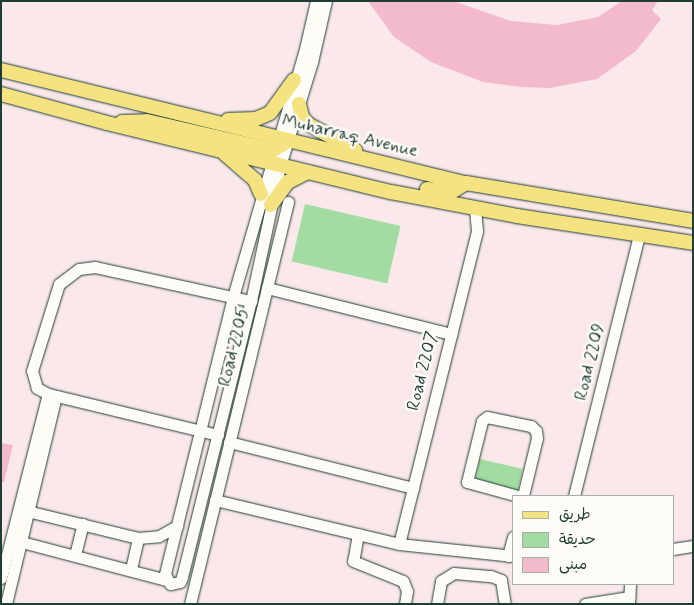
<!DOCTYPE html>
<meta charset="utf-8">
<style>
body{margin:0}
#map{position:relative;width:694px;height:605px;overflow:hidden;background:#fae8ea;font-family:Mynerve,"Playpen Sans Arabic",sans-serif}
div>[style]{position:absolute}
.green>*{inset:0;background:#a2dca2;transform-origin:0 0}
.building>*{inset:0;background:#f3bacc}
.roads{filter:drop-shadow(0 0 1px #1f3d34) drop-shadow(0 0 1px #1f3d34)}
.minor>*{height:11px;margin:-5.5px;padding:0 5.5px;transform-origin:5.5px;border-radius:5.5px;background:#fdfcf7}
.major>*{height:14px;margin:-7px;padding:0 7px;transform-origin:7px;border-radius:7px;background:#f5e382}
span{translate:-50% -50%;white-space:nowrap;text-align:center;line-height:1.15;-webkit-text-stroke:5px #fdfcf7;paint-order:stroke}
.street-label{font-size:18px;color:#1f3d34}
.frame{position:absolute;inset:0;border:2px solid #1f3d34;pointer-events:none}
.legend{position:absolute;left:512px;top:495px;width:162px;height:90px;box-sizing:border-box;background:#fdfcf7;border:1px solid #a4b0a9;margin:0;padding:6px 9px;list-style:none;font-size:15px;color:#1f3d34}
.legend li{display:flex;align-items:center;gap:10px;height:25px}
.legend b{width:25px;border:1px solid #a4b0a9}
</style>
<div id="map">
<div class="green">
<div style="left:305px;top:204px;width:98px;height:59px;rotate:13deg"></div>
<div style="left:480px;top:459px;width:44px;height:23px;rotate:13deg"></div>
</div>
<div class="building">
<div style="clip-path:polygon(368px 1px,453px 1px,511px 21px,557px 25px,598px 17px,622px 1px,658px 1px,652px 10px,661px 19px,636px 51px,597px 79px,550px 88px,522px 87px,483px 82px,431px 62px,394px 37px)"></div>
<div style="clip-path:polygon(1px 443px,13px 445px,4px 482px,1px 482px)"></div>
</div>
<div class="roads">
<div class="minor">
<div style="left:316px;top:1px;width:49px;rotate:102.9deg"></div>
<div style="left:305px;top:49px;width:258px;rotate:106.2deg"></div>
<div style="left:233px;top:297px;width:285px;rotate:103.8deg"></div>
<div style="left:165px;top:574px;width:11px;rotate:63deg"></div>
<div style="left:170px;top:584px;width:10px;rotate:-11deg"></div>
<div style="left:180px;top:582px;width:5px;rotate:-68deg"></div>
<div style="left:182px;top:577px;width:284px;rotate:-76deg"></div>
<div style="left:251px;top:301px;width:138px;rotate:-77.9deg"></div>
<div style="left:280px;top:166px;width:109px;rotate:-72.9deg"></div>
<div style="left:312px;top:62px;width:63px;rotate:-77.1deg"></div>
<div style="left:267px;top:288px;width:190px;rotate:14deg"></div>
<div style="left:218px;top:435px;width:175px;rotate:-166.4deg"></div>
<div style="left:48px;top:394px;width:13px;rotate:-151deg"></div>
<div style="left:37px;top:388px;width:18px;rotate:-106deg"></div>
<div style="left:32px;top:371px;width:91px;rotate:-72.8deg"></div>
<div style="left:59px;top:284px;width:25px;rotate:-37deg"></div>
<div style="left:79px;top:269px;width:16px;rotate:-7deg"></div>
<div style="left:95px;top:267px;width:160px;rotate:12.3deg"></div>
<div style="left:229px;top:442px;width:190px;rotate:14deg"></div>
<div style="left:518px;top:496px;width:53px;rotate:-164.6deg"></div>
<div style="left:467px;top:482px;width:63px;rotate:-76.2deg"></div>
<div style="left:482px;top:421px;width:6px;rotate:-39deg"></div>
<div style="left:487px;top:417px;width:45px;rotate:11.6deg"></div>
<div style="left:531px;top:426px;width:7px;rotate:45deg"></div>
<div style="left:536px;top:431px;width:7px;rotate:82deg"></div>
<div style="left:537px;top:438px;width:60px;rotate:103.6deg"></div>
<div style="left:574px;top:496px;width:268px;rotate:-76deg"></div>
<div style="left:215px;top:500px;width:189px;rotate:13.4deg"></div>
<div style="left:399px;top:544px;width:115px;rotate:6deg"></div>
<div style="left:23px;top:510px;width:118px;rotate:13.7deg"></div>
<div style="left:138px;top:538px;width:21px;rotate:-5deg"></div>
<div style="left:159px;top:536px;width:21px;rotate:-29deg"></div>
<div style="left:358px;top:534px;width:27px;rotate:100deg"></div>
<div style="left:353px;top:561px;width:54px;rotate:21.8deg"></div>
<div style="left:403px;top:581px;width:11px;rotate:68deg"></div>
<div style="left:407px;top:591px;width:13px;rotate:99deg"></div>
<div style="left:14px;top:540px;width:157px;rotate:14.7deg"></div>
<div style="left:399px;top:544px;width:323px;rotate:-76deg"></div>
<div style="left:477px;top:231px;width:24px;rotate:-95deg"></div>
<div style="left:673px;top:549px;width:20px;rotate:-9deg"></div>
<div style="left:75px;top:555px;width:32px;rotate:-76deg"></div>
<div style="left:508px;top:556px;width:20px;rotate:-75deg"></div>
<div style="left:131px;top:569px;width:32px;rotate:-77deg"></div>
<div style="left:1px;top:578px;width:190px;rotate:-75.7deg"></div>
<div style="left:6px;top:604px;width:214px;rotate:-76.5deg"></div>
<div style="left:190px;top:604px;width:414px;rotate:-76.3deg"></div>
<div style="left:437px;top:604px;width:23px;rotate:-80deg"></div>
<div style="left:441px;top:581px;width:15px;rotate:-32deg"></div>
<div style="left:454px;top:573px;width:37px;rotate:5deg"></div>
<div style="left:491px;top:576px;width:11px;rotate:22deg"></div>
<div style="left:501px;top:580px;width:24px;rotate:81deg"></div>
<div style="left:585px;top:604px;width:45px;rotate:-9deg"></div>
<div style="left:629px;top:604px;width:20px;rotate:-87deg"></div>
</div>
<div class="major">
<div style="left:1px;top:70px;width:479px;rotate:13.7deg"></div>
<div style="left:466px;top:183px;width:230px;rotate:9.5deg"></div>
<div style="left:1px;top:94px;width:110px;rotate:15.3deg"></div>
<div style="left:107px;top:123px;width:292px;rotate:13.7deg"></div>
<div style="left:391px;top:192px;width:128px;rotate:10.8deg"></div>
<div style="left:517px;top:216px;width:178px;rotate:8.7deg"></div>
<div style="left:299px;top:104px;width:13px;rotate:77deg"></div>
<div style="left:302px;top:117px;width:9px;rotate:49deg"></div>
<div style="left:308px;top:124px;width:54px;rotate:29deg"></div>
<div style="left:228px;top:120px;width:28px;rotate:-2deg"></div>
<div style="left:256px;top:119px;width:15px;rotate:-23deg"></div>
<div style="left:270px;top:113px;width:41px;rotate:-54deg"></div>
<div style="left:122px;top:122px;width:25px;rotate:-2deg"></div>
<div style="left:147px;top:121px;width:129px;rotate:13deg"></div>
<div style="left:273px;top:150px;width:17px;rotate:-31deg"></div>
<div style="left:225px;top:154px;width:40px;rotate:41deg"></div>
<div style="left:255px;top:180px;width:15px;rotate:67deg"></div>
<div style="left:427px;top:189px;width:26px;rotate:4deg"></div>
<div style="left:453px;top:191px;width:15px;rotate:-32deg"></div>
<div style="left:271px;top:205px;width:29px;rotate:-54deg"></div>
<div style="left:288px;top:182px;width:22px;rotate:-27deg"></div>
</div>
</div>
<div class="street-label">
<span style="left:350px;top:136px;rotate:13deg">Muharraq Avenue</span>
<span style="left:234px;top:347px;rotate:-76deg">Road 2205</span>
<span style="left:590px;top:362px;rotate:-76deg">Road 2209</span>
<span style="left:423px;top:371px;rotate:-76deg">Road 2207</span>
</div>
<div class="frame"></div>
<ul class="legend">
<li><b style="height:6px;background:#f5e382"></b>طريق</li>
<li><b style="height:14px;background:#a2dca2"></b>حديقة</li>
<li><b style="height:14px;background:#f3bacc"></b>مبنى</li>
</ul>
</div>
